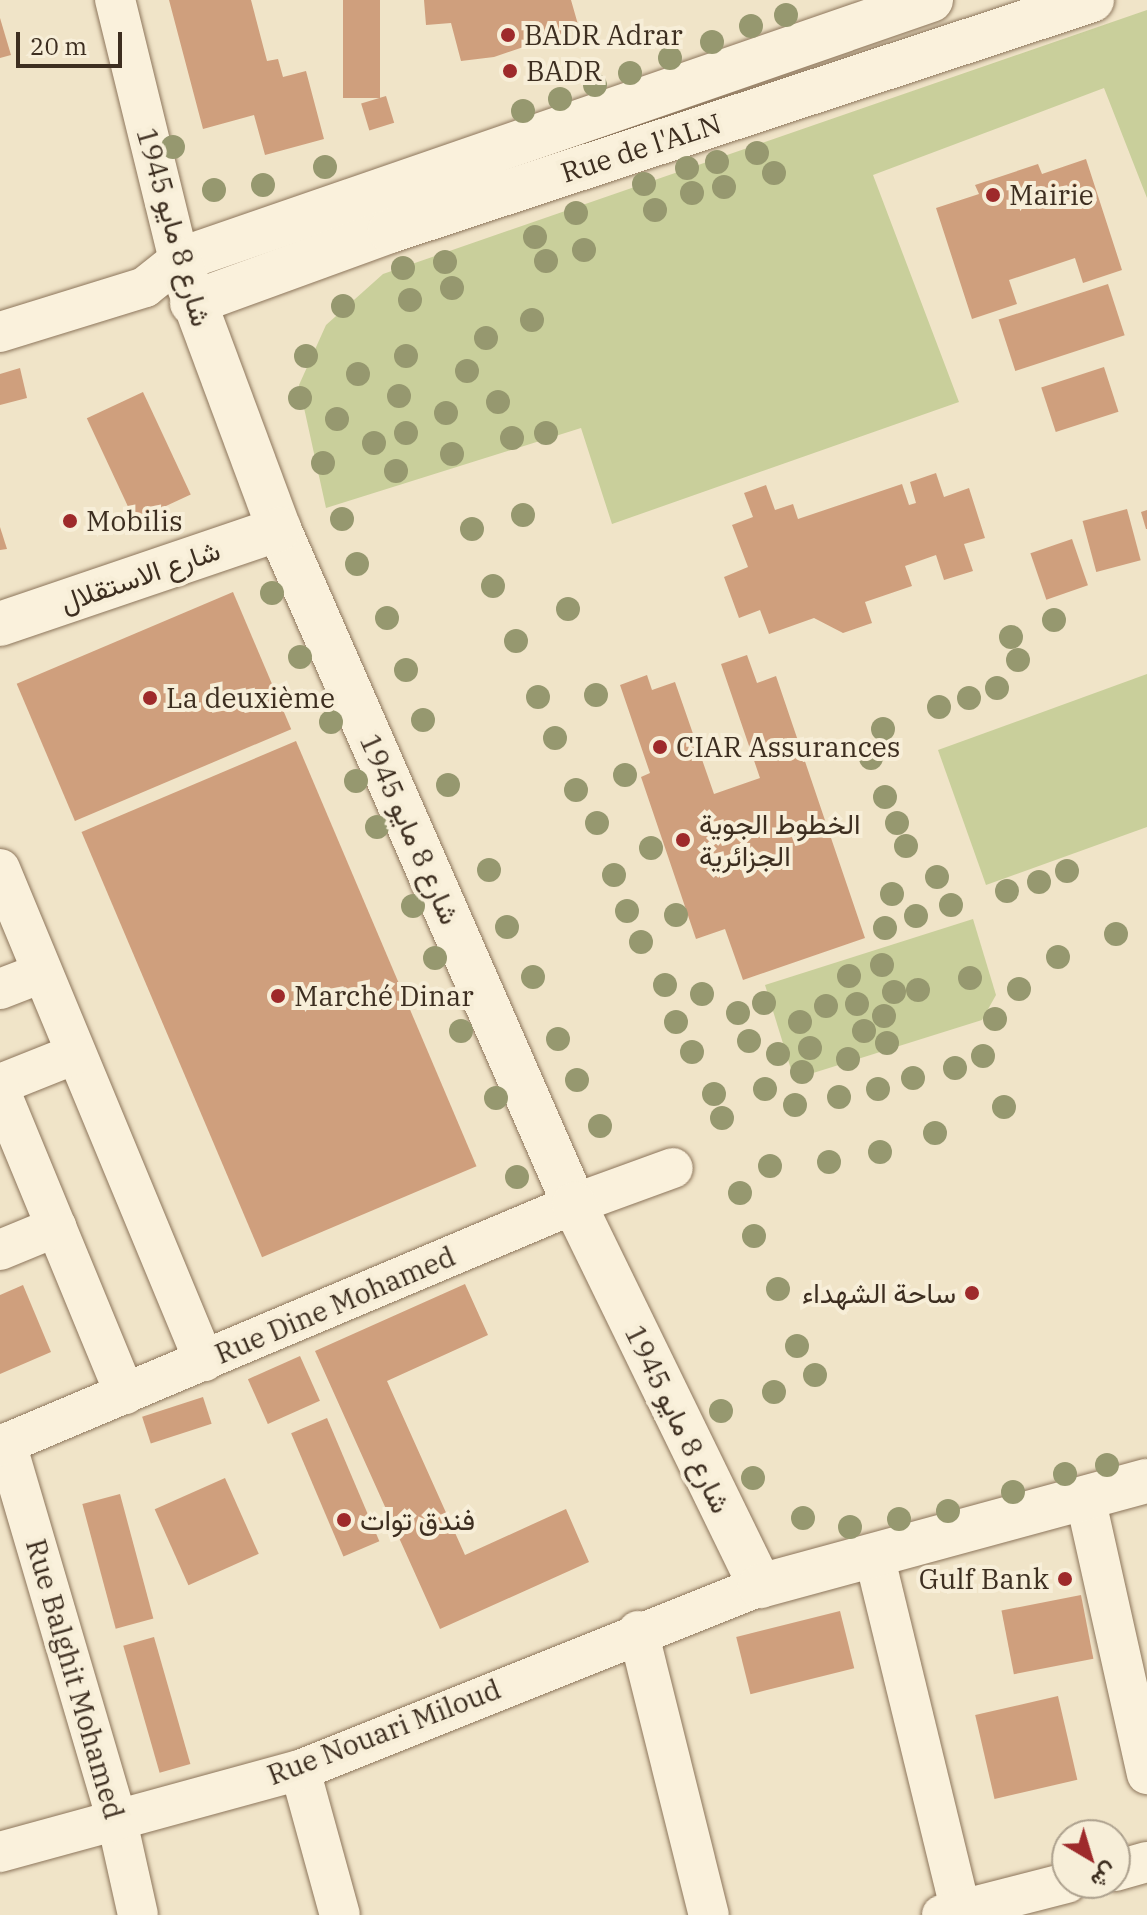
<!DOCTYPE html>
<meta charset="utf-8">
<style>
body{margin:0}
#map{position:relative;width:1147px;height:1915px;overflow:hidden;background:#f0e4c8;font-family:"IBM Plex Serif",Vazirmatn,serif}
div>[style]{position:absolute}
.green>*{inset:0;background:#c9cf9b}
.building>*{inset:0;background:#cf9f7d;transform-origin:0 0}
.roads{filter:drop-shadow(0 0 2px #8d765c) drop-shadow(0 0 2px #8d765c)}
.street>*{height:40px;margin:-20px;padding:0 20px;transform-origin:20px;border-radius:20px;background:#faf1dc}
.secondary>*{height:44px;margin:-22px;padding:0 22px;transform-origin:22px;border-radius:22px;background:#faf1dc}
.trees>*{width:24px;height:24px;margin:-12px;border-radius:50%;background:#96986f}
.dots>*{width:22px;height:22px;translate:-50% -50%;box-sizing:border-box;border:4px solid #f7eed8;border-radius:50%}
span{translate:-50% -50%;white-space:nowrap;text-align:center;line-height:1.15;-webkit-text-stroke:8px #f7eed8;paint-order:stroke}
.poi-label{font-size:28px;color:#3d2e20}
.left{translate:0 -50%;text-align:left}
.right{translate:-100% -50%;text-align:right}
.street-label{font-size:28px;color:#3d2e20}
.north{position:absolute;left:1051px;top:1819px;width:80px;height:80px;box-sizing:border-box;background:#f7eed8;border:2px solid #ada18e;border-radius:50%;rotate:142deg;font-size:22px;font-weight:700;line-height:32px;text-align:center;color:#3d2e20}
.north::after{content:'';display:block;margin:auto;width:28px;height:36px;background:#9e2a2b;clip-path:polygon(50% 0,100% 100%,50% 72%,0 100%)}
.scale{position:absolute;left:16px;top:32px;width:106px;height:36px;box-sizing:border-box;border:4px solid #3d2e20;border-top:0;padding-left:10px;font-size:24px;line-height:28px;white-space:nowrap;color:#3d2e20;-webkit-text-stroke:6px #f7eed8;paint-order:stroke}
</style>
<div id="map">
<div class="green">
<div style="clip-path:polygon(1147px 10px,1147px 198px,1104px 88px,873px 175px,959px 402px,612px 524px,581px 428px,326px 508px,299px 385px,326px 325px,383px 274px)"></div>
<div style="clip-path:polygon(1147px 674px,1147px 827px,986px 885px,938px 750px)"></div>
<div style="clip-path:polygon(973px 919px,996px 995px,982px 1020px,794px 1079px,765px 985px)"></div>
</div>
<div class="building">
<div style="clip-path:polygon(169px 0,251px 0,267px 61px,278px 59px,283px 77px,306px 71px,324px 139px,265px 155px,254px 115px,203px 129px)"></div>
<div style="left:343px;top:0;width:37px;height:98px"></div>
<div style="clip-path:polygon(424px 0,571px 0,579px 28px,494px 57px,461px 61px,451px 23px,426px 25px)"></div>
<div style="clip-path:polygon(0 18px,11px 55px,0 58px)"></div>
<div style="left:386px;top:96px;width:28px;height:26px;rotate:73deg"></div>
<div style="clip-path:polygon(1086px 159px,1122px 270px,1083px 283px,1075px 258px,1009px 280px,1017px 304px,972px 319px,936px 208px,979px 194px,975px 185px,1038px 164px,1042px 174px)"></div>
<div style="left:1108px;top:284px;width:54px;height:115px;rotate:72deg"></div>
<div style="left:1104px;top:367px;width:47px;height:66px;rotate:72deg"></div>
<div style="clip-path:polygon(20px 368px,27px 398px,0 405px,0 374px)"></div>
<div style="left:143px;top:392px;width:113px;height:62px;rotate:65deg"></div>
<div style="clip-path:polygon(936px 473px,944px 497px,969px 488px,985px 538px,964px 544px,973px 571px,944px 580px,936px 555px,905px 566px,912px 586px,865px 602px,872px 623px,843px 633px,814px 618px,769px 634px,760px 610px,739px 618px,724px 577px,748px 567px,732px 525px,753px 517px,744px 493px,766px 485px,775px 510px,793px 504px,798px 519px,902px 484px,909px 505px,916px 503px,910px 482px)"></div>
<div style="left:1127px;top:509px;width:53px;height:46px;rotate:75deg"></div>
<div style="clip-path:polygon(1147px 510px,1147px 529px,1146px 529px,1141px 512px)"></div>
<div style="clip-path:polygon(0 527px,7px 549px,0 550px)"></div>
<div style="left:1072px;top:539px;width:49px;height:44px;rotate:71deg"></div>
<div style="left:233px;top:592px;width:149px;height:235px;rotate:67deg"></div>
<div style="clip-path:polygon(747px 655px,757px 683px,776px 676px,865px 938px,743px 980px,725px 929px,696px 939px,641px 777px,650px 773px,620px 685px,647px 675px,652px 690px,675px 682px,714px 794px,760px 778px,721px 664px)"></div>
<div style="left:296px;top:741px;width:462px;height:233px;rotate:67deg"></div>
<div style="clip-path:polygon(465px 1284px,488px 1335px,387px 1381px,465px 1555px,566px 1509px,589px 1562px,440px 1629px,315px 1351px)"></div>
<div style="clip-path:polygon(23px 1285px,51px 1352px,0 1374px,0 1295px)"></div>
<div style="left:300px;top:1356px;width:49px;height:57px;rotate:66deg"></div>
<div style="left:203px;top:1397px;width:28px;height:64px;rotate:72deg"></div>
<div style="left:327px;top:1418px;width:134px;height:39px;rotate:67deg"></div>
<div style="left:225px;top:1478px;width:83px;height:77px;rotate:66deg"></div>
<div style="left:120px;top:1494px;width:129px;height:39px;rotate:75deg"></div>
<div style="left:1081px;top:1595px;width:65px;height:81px;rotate:79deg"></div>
<div style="left:840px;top:1611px;width:59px;height:107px;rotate:76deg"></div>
<div style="left:154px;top:1637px;width:132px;height:32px;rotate:74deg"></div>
<div style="left:1058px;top:1696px;width:86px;height:85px;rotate:77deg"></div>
</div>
<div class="roads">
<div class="street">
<div style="left:0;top:332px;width:152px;rotate:-17.2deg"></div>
<div style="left:145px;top:287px;width:43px;rotate:-38.5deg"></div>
<div style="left:179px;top:260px;width:268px;rotate:-103.8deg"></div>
<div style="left:0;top:869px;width:533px;rotate:67.48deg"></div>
<div style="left:0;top:989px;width:42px;rotate:-21deg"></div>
<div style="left:0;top:1084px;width:79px;rotate:-21.7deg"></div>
<div style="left:0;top:1091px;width:328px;rotate:67.6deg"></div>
<div style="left:0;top:1250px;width:61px;rotate:-22.3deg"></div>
<div style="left:6px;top:1443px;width:394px;rotate:73.6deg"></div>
<div style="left:117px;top:1821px;width:96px;rotate:77.4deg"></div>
<div style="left:0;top:1446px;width:623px;rotate:-22.86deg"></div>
<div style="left:574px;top:1204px;width:105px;rotate:-20deg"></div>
<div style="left:1085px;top:1497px;width:284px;rotate:77.4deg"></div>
<div style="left:874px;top:1555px;width:371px;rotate:76.3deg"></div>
<div style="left:638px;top:1631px;width:293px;rotate:76deg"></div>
<div style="left:300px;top:1770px;width:150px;rotate:74.6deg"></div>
<div style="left:0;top:1852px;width:311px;rotate:-15.3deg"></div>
<div style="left:300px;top:1770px;width:495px;rotate:-21.8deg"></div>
<div style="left:1115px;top:1871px;width:33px;rotate:-16deg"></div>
<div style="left:942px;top:1915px;width:129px;rotate:-14.4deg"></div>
</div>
<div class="secondary">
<div style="left:931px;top:0;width:796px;rotate:160.93deg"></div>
<div style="left:179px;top:260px;width:287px;rotate:69.6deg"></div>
<div style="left:279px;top:529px;width:737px;rotate:66.39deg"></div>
<div style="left:574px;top:1204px;width:425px;rotate:64deg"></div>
<div style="left:760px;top:1586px;width:401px;rotate:-15.2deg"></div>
<div style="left:192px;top:303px;width:211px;rotate:-20deg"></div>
<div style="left:390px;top:231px;width:739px;rotate:-18.21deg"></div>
<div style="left:0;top:624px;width:295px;rotate:-18.8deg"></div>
</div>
</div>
<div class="trees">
<div style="left:786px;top:15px"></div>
<div style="left:751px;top:26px"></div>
<div style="left:712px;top:42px"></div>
<div style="left:670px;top:58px"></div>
<div style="left:630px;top:73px"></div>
<div style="left:595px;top:85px"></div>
<div style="left:560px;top:99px"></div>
<div style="left:523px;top:111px"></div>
<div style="left:173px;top:147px"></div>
<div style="left:757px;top:153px"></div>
<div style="left:717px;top:162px"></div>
<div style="left:325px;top:167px"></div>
<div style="left:687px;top:168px"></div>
<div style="left:774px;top:173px"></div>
<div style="left:644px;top:184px"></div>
<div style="left:263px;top:185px"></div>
<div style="left:724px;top:187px"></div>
<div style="left:214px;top:190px"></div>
<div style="left:692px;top:193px"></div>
<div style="left:655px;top:210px"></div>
<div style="left:576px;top:213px"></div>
<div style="left:535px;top:237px"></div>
<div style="left:584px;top:250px"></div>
<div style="left:546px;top:261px"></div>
<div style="left:445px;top:262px"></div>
<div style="left:403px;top:268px"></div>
<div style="left:452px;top:288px"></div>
<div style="left:410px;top:300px"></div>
<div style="left:343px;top:306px"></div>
<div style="left:532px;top:320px"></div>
<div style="left:486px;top:338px"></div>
<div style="left:306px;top:356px"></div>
<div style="left:406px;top:356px"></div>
<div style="left:467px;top:371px"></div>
<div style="left:358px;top:374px"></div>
<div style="left:399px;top:396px"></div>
<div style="left:300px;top:398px"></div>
<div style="left:498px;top:402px"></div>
<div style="left:446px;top:413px"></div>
<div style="left:337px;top:419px"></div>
<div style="left:406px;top:433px"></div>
<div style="left:546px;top:433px"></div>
<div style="left:512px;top:438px"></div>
<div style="left:374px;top:443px"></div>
<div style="left:452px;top:454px"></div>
<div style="left:323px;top:463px"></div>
<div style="left:396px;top:471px"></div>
<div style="left:523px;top:515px"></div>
<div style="left:342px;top:519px"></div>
<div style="left:472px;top:529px"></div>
<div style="left:357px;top:564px"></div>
<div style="left:493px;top:586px"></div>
<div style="left:272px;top:593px"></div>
<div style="left:568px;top:609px"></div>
<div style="left:387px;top:618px"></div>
<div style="left:1054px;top:620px"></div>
<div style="left:1011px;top:637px"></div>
<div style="left:516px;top:641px"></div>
<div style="left:300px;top:657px"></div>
<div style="left:1018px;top:660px"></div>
<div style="left:406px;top:670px"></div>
<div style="left:997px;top:688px"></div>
<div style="left:596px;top:695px"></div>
<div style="left:538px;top:697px"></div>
<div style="left:969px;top:698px"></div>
<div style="left:939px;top:707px"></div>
<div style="left:423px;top:720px"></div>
<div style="left:331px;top:722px"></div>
<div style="left:883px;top:729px"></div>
<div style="left:555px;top:738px"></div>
<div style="left:871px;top:758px"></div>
<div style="left:625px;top:775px"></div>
<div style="left:356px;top:781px"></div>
<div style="left:448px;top:785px"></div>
<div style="left:576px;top:790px"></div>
<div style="left:885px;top:797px"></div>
<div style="left:597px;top:823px"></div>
<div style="left:897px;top:823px"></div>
<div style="left:377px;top:827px"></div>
<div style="left:906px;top:846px"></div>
<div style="left:651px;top:848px"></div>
<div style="left:489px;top:870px"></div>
<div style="left:1067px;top:871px"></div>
<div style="left:614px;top:875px"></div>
<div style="left:937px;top:877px"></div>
<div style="left:1039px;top:882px"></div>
<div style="left:1007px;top:891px"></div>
<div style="left:892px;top:894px"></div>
<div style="left:951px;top:905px"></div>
<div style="left:413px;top:906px"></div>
<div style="left:627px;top:911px"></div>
<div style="left:676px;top:915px"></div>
<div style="left:916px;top:916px"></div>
<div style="left:507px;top:927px"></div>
<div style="left:885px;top:928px"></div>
<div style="left:1116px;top:934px"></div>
<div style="left:641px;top:942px"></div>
<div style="left:1058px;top:957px"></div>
<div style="left:435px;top:958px"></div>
<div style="left:882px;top:965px"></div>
<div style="left:849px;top:976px"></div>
<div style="left:533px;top:977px"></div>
<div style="left:970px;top:978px"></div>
<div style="left:665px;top:985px"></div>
<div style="left:1019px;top:989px"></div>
<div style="left:918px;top:990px"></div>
<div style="left:894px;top:992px"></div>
<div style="left:702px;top:994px"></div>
<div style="left:764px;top:1003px"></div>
<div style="left:857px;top:1004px"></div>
<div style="left:826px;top:1006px"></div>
<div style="left:738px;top:1013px"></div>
<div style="left:884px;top:1016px"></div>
<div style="left:995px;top:1019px"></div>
<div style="left:676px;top:1022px"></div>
<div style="left:800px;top:1022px"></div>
<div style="left:461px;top:1031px"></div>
<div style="left:864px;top:1031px"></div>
<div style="left:558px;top:1039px"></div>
<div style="left:749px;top:1041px"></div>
<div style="left:887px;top:1043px"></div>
<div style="left:810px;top:1048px"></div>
<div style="left:692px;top:1052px"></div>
<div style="left:778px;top:1054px"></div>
<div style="left:983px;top:1056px"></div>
<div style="left:848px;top:1059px"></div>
<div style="left:955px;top:1068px"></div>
<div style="left:802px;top:1072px"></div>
<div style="left:913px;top:1078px"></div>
<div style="left:577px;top:1080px"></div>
<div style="left:765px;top:1089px"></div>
<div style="left:878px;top:1089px"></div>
<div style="left:714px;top:1094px"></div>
<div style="left:839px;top:1097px"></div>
<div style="left:496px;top:1098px"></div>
<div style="left:795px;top:1105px"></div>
<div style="left:1004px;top:1107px"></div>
<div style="left:722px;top:1118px"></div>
<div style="left:600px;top:1126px"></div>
<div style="left:935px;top:1133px"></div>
<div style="left:880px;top:1152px"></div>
<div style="left:829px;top:1162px"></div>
<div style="left:770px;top:1166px"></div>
<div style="left:517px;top:1177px"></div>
<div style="left:740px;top:1193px"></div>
<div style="left:754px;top:1236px"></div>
<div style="left:778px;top:1289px"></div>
<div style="left:797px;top:1346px"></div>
<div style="left:815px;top:1375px"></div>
<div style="left:774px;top:1392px"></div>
<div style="left:721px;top:1411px"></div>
<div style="left:1107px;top:1465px"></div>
<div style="left:1065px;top:1474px"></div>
<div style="left:753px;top:1478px"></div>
<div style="left:1013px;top:1492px"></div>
<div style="left:948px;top:1511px"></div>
<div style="left:803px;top:1518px"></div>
<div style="left:899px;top:1519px"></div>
<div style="left:850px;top:1527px"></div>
</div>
<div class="dots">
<div style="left:508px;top:35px;background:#9e2a2b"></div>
<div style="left:510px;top:71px;background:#9e2a2b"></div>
<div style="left:993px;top:195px;background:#9e2a2b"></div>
<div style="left:70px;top:521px;background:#9e2a2b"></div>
<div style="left:150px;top:698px;background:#9e2a2b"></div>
<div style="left:660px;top:747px;background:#9e2a2b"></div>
<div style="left:683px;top:840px;background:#9e2a2b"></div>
<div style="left:278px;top:996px;background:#9e2a2b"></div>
<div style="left:972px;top:1293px;background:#9e2a2b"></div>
<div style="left:344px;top:1520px;background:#9e2a2b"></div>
<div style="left:1065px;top:1579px;background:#9e2a2b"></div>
</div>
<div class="poi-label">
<span class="left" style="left:524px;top:35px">BADR Adrar</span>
<span class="left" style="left:526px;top:71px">BADR</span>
<span class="left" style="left:1009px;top:195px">Mairie</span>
<span class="left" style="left:86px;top:521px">Mobilis</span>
<span class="left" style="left:166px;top:698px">La deuxième</span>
<span class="left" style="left:676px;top:747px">CIAR Assurances</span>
<span class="left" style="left:699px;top:840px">الخطوط الجوية<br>الجزائرية</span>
<span class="left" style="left:294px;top:996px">Marché Dinar</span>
<span class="right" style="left:956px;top:1293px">ساحة الشهداء</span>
<span class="left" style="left:360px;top:1520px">فندق توات</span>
<span class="right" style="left:1049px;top:1579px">Gulf Bank</span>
</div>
<div class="street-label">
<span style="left:641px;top:148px;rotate:-18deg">Rue de l'ALN</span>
<span style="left:174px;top:227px;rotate:74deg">شارع 8 مايو 1945</span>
<span style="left:140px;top:576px;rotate:-19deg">شارع الاستقلال</span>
<span style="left:410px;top:829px;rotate:66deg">شارع 8 مايو 1945</span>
<span style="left:335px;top:1305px;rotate:-23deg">Rue Dine Mohamed</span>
<span style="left:678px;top:1419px;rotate:64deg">شارع 8 مايو 1945</span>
<span style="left:75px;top:1679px;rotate:74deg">Rue Balghit Mohamed</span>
<span style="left:384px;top:1732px;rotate:-21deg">Rue Nouari Miloud</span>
</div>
<div class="north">ش</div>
<div class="scale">20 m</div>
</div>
